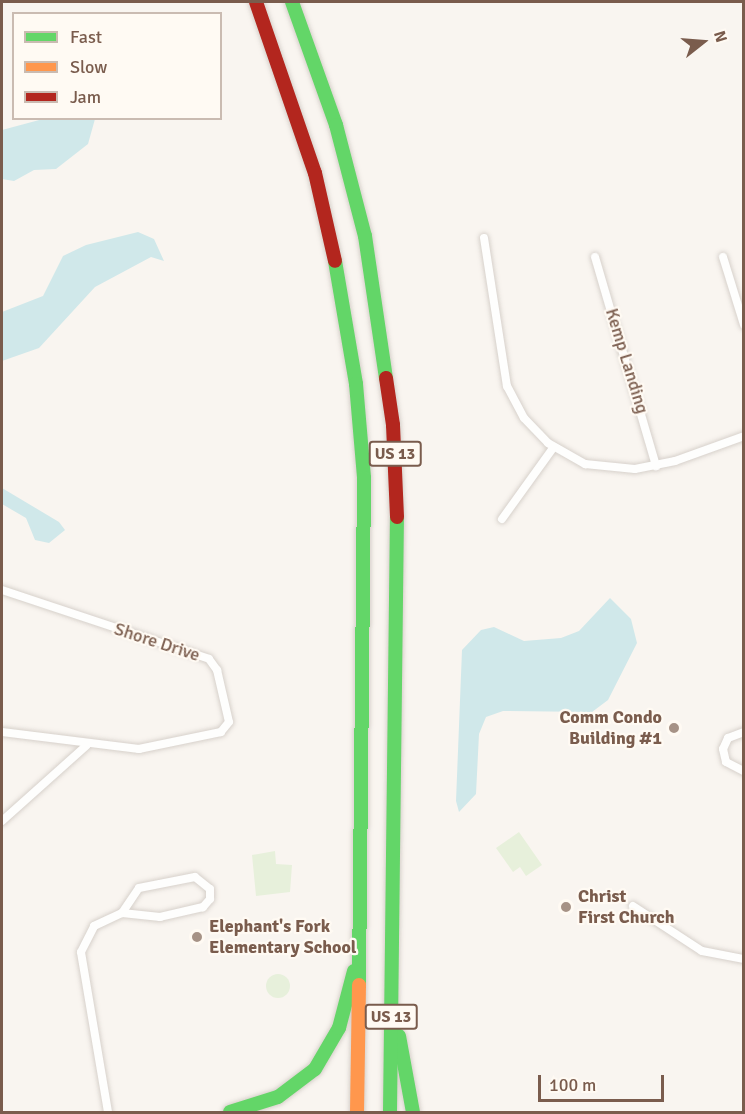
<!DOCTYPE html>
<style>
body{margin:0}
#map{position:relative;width:745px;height:1114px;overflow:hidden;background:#f9f5f0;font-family:Signika,sans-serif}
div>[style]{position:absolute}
.green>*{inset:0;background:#e7f0db}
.round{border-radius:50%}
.water>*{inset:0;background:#d0e8ea}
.roads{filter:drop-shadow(0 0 2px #d7d1cb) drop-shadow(0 0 2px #d7d1cb)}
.street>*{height:8px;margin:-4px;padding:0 4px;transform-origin:4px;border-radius:4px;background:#fefefd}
.fast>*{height:14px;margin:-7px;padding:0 7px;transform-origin:7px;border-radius:7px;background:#63d668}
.slow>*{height:14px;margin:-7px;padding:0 7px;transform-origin:7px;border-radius:7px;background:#ff974d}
.jam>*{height:14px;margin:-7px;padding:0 7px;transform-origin:7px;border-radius:7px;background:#b3261e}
.dots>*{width:16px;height:16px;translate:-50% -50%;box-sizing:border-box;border:3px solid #fffaf3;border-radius:50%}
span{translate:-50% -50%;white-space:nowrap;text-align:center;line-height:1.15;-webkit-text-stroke:4.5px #fffaf3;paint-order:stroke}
.shield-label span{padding:2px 4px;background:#fffaf3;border:2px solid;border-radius:4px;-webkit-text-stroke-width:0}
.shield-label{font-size:16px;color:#7a5c4d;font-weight:700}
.street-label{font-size:18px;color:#7a5c4d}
.poi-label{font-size:18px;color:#7a5c4d;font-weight:700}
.right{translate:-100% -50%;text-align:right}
.left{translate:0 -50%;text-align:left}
.frame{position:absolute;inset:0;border:3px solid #7a5c4d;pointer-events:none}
.legend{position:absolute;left:12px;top:12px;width:210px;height:108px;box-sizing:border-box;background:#fffaf3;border:2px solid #cabbb1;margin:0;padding:8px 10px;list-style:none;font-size:18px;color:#7a5c4d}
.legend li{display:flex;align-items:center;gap:12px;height:30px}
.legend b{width:30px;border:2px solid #cabbb1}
.north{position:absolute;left:673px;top:12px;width:60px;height:60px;-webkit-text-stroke:4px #fffaf3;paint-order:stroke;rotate:73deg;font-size:16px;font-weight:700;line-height:24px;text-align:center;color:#7a5c4d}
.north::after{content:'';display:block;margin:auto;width:21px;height:27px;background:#7a5c4d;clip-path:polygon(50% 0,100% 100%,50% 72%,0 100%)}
.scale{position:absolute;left:538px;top:1075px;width:126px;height:27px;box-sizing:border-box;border:3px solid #7a5c4d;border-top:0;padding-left:8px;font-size:18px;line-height:21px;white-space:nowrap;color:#7a5c4d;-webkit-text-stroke:4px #fffaf3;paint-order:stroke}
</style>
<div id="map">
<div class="green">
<div style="clip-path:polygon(519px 832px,542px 865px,526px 876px,520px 867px,513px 872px,496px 848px)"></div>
<div style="clip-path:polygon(275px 851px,276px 864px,292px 865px,290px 892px,256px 896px,252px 855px)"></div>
<div class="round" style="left:266px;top:974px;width:24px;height:24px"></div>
</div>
<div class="water">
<div style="clip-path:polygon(43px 119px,95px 119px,88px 144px,56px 169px,34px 170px,14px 181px,2px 179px,2px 130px)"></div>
<div style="clip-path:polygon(138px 232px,154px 239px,164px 261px,151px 257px,95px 287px,39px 348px,2px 361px,2px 312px,43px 296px,63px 256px,86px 245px)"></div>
<div style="clip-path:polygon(2px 488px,59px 522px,65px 530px,49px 543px,35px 540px,26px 518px,2px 504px)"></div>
<div style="clip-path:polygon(610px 598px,631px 619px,637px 643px,608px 700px,592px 712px,503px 711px,486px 717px,479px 734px,476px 794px,459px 812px,456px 801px,462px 650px,481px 630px,494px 627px,524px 641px,561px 638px,579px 631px)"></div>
</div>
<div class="roads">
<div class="street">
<div style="left:484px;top:238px;width:150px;rotate:81.2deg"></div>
<div style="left:507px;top:386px;width:36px;rotate:62deg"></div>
<div style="left:524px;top:418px;width:35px;rotate:46deg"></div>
<div style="left:548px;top:443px;width:43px;rotate:29.6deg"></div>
<div style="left:585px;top:464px;width:50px;rotate:5.7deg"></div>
<div style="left:635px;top:469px;width:41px;rotate:-11.3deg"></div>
<div style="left:675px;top:461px;width:73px;rotate:-19.9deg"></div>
<div style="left:595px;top:257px;width:218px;rotate:73.7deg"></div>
<div style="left:723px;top:257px;width:71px;rotate:72.8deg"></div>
<div style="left:502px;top:519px;width:87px;rotate:-54.3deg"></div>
<div style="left:2px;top:590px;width:218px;rotate:18.4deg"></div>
<div style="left:209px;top:659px;width:14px;rotate:54deg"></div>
<div style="left:217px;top:670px;width:53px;rotate:77deg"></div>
<div style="left:229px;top:722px;width:13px;rotate:129deg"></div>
<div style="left:221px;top:732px;width:84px;rotate:168.3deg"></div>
<div style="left:139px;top:749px;width:138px;rotate:-172.9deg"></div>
<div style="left:744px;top:732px;width:17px;rotate:159deg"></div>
<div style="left:728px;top:738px;width:12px;rotate:114deg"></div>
<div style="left:723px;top:749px;width:13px;rotate:77deg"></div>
<div style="left:726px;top:762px;width:20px;rotate:27deg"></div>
<div style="left:2px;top:821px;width:114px;rotate:-41.8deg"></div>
<div style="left:195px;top:877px;width:19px;rotate:39deg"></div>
<div style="left:210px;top:889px;width:10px;rotate:90deg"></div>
<div style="left:210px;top:899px;width:11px;rotate:131deg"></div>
<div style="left:203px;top:907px;width:44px;rotate:166.9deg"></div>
<div style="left:160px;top:917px;width:38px;rotate:-174deg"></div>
<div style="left:122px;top:913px;width:30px;rotate:-56deg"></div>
<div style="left:139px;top:888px;width:57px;rotate:-11.1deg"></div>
<div style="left:633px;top:906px;width:82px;rotate:33.1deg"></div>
<div style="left:702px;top:951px;width:43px;rotate:10.8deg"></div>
<div style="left:108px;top:1112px;width:162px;rotate:-99.6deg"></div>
<div style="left:81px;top:952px;width:29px;rotate:-63deg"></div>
<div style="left:94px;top:926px;width:31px;rotate:-25deg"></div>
</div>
<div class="fast">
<div style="left:292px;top:2px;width:131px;rotate:70.3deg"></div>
<div style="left:336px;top:125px;width:115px;rotate:75.4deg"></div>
<div style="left:365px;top:236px;width:144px;rotate:81.6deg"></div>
<div style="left:335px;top:261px;width:125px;rotate:80.3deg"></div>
<div style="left:356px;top:384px;width:94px;rotate:85.1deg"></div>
<div style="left:364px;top:478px;width:507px;rotate:90.57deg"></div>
<div style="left:399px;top:1036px;width:77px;rotate:79.6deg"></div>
<div style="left:230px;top:1112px;width:50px;rotate:-17.4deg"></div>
<div style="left:278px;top:1097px;width:46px;rotate:-37.1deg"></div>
<div style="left:315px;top:1069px;width:48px;rotate:-59.7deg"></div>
<div style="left:339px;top:1028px;width:59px;rotate:-75.3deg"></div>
<div style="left:390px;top:1112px;width:595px;rotate:-89.33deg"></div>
</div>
<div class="slow">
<div style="left:357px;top:1112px;width:127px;rotate:-89.1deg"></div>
</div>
<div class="jam">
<div style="left:256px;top:2px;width:181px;rotate:71deg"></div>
<div style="left:315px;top:173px;width:90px;rotate:77.2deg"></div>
<div style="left:386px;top:378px;width:48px;rotate:81.5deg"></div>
<div style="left:393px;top:425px;width:92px;rotate:87.5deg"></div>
</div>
</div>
<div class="dots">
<div style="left:674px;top:728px;background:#a69286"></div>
<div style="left:566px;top:907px;background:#a69286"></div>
<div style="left:197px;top:937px;background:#a69286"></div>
</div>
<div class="shield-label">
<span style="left:395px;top:454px">US 13</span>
<span style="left:391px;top:1017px">US 13</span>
</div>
<div class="street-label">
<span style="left:627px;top:361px;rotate:73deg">Kemp Landing</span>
<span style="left:157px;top:642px;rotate:18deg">Shore Drive</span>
</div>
<div class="poi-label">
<span class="right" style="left:662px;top:728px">Comm Condo<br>Building #1</span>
<span class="left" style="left:578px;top:907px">Christ<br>First Church</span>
<span class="left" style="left:209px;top:937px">Elephant's Fork<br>Elementary School</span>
</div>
<div class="frame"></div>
<ul class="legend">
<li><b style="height:8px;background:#63d668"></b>Fast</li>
<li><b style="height:8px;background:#ff974d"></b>Slow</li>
<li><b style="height:8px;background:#b3261e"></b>Jam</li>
</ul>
<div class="north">N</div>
<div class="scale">100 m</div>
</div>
